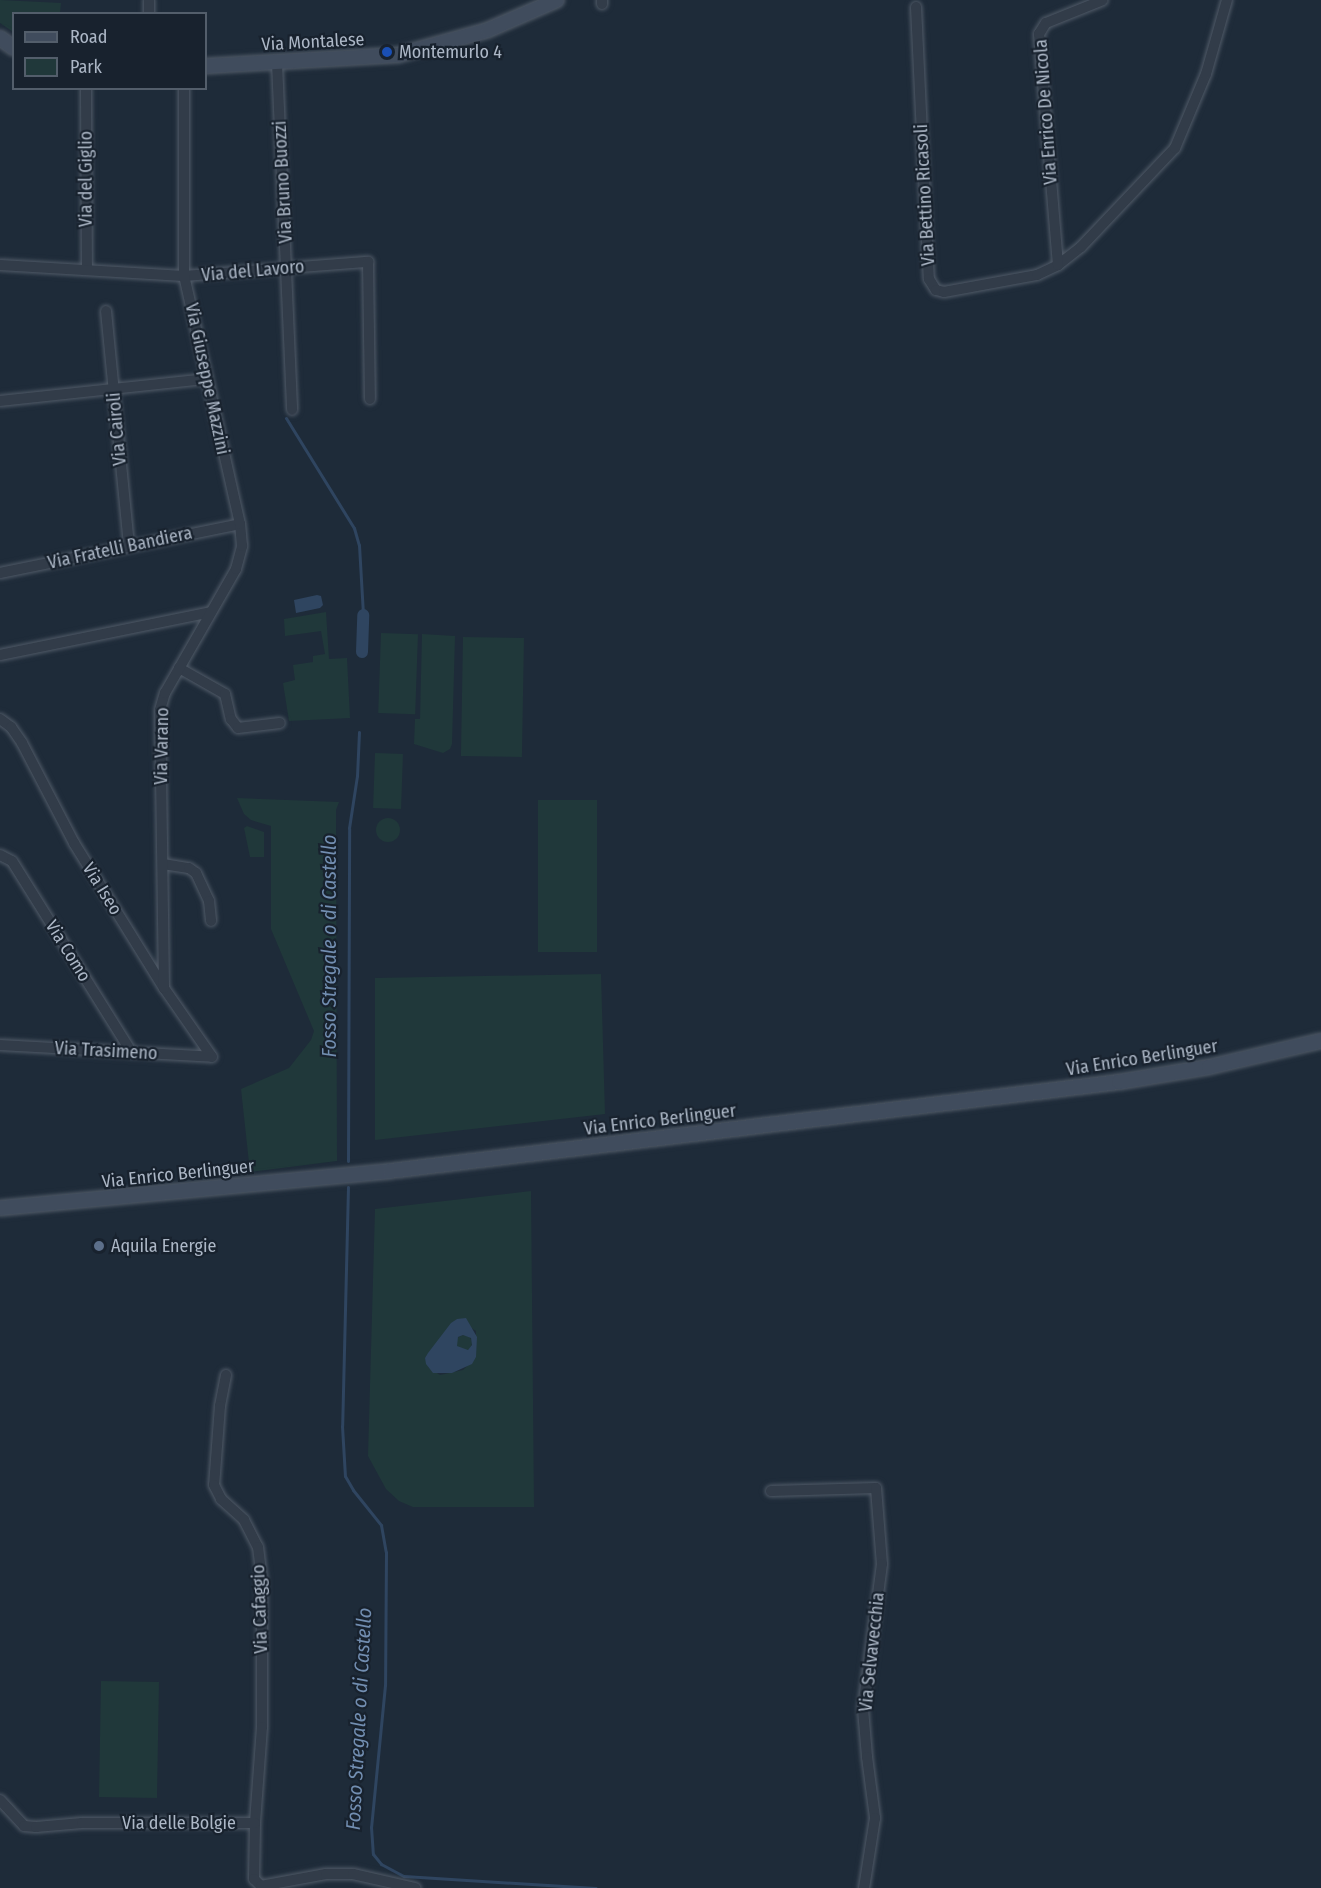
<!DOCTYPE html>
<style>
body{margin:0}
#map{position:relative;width:1321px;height:1888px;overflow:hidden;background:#1e2b39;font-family:"Fira Sans Condensed",sans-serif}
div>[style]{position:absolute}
.green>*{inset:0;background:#20383a;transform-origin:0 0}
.round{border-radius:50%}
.water>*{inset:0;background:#2f4560}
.stream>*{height:3px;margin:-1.5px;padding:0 1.5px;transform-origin:1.5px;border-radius:1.5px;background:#2f4560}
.canal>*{height:12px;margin:-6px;padding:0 6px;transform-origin:6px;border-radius:6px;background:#2f4560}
.roads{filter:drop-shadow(0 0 2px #505a67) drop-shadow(0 0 2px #505a67)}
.street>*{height:10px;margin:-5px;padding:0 5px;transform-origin:5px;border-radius:5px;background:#323c49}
.secondary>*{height:14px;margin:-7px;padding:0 7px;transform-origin:7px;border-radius:7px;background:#404c5d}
.dots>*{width:16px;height:16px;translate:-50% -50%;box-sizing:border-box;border:3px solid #18222e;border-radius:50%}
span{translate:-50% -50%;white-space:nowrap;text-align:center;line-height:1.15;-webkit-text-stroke:4.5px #18222e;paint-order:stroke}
.street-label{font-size:18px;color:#acb7c6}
.poi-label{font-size:18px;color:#acb7c6}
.left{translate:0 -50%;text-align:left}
.water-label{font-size:20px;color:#728eb1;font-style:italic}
.legend{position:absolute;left:12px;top:12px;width:195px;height:78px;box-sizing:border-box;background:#18222e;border:2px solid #535e6b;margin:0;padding:8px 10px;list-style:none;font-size:18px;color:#acb7c6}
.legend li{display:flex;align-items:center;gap:12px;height:30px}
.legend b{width:30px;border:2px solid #535e6b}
</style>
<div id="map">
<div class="green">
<div style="clip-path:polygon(0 0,61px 3px,60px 13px,14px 14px,13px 32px,0 23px)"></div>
<div style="clip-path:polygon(326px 612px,329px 659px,347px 658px,350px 718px,289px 721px,283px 683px,295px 680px,293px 665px,313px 662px,313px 656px,325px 654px,321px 631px,285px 636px,284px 619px)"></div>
<div style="left:381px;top:633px;width:37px;height:80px;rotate:2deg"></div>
<div style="clip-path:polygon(422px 634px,455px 636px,452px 744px,450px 749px,443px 753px,414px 744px,415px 719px,420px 719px)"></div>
<div style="left:463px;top:637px;width:61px;height:119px;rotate:1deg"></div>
<div style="left:375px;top:753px;width:28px;height:55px;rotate:2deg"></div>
<div style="clip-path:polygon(237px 798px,339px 802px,336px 810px,337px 1161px,250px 1172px,241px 1089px,289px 1068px,311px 1040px,314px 1031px,271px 929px,271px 826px,251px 820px,244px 814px)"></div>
<div style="left:597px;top:800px;width:152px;height:59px;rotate:90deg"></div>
<div class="round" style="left:376px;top:818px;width:24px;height:24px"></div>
<div style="clip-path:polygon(247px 826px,264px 832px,264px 857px,250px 857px,244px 828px)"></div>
<div style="clip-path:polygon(601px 974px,605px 1114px,375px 1140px,375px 978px)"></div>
<div style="clip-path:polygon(evenodd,531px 1191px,534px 1507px,413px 1507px,399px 1501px,386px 1489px,368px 1456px,375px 1209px,531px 1191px,457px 1319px,476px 1331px,476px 1357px,463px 1370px,440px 1375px,429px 1368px,425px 1358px,457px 1319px)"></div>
<div class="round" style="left:456px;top:1335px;width:16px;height:16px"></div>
<div style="left:101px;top:1681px;width:58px;height:116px;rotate:1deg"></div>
</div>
<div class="water">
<div style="clip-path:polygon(317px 595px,321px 596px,323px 605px,320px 608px,296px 613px,294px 600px)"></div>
<div style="clip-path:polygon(evenodd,466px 1318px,477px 1337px,476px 1357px,472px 1364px,452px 1373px,433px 1373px,426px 1364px,425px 1358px,428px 1353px,451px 1323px,457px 1319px,466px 1318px,463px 1335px,471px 1338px,472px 1345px,468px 1350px,457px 1346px,458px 1337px,463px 1335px)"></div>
</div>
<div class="stream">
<div style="left:286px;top:418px;width:129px;rotate:58.3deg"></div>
<div style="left:354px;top:528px;width:18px;rotate:74deg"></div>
<div style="left:359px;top:545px;width:70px;rotate:86.7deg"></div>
<div style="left:348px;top:1161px;width:333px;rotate:-89.8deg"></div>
<div style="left:349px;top:828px;width:53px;rotate:-81.3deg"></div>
<div style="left:357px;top:776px;width:44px;rotate:-87.4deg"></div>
<div style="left:348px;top:1187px;width:239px;rotate:91.4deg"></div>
<div style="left:342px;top:1426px;width:50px;rotate:86.6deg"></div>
<div style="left:345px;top:1476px;width:16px;rotate:60deg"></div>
<div style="left:353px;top:1490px;width:45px;rotate:51.3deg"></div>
<div style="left:381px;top:1525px;width:27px;rotate:80deg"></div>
<div style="left:386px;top:1552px;width:133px;rotate:90.4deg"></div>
<div style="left:385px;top:1685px;width:143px;rotate:95.6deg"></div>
<div style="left:371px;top:1827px;width:27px;rotate:86deg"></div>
<div style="left:373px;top:1854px;width:13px;rotate:51deg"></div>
<div style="left:381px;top:1864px;width:26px;rotate:28deg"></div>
<div style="left:404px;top:1876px;width:192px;rotate:3.6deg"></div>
</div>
<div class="canal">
<div style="left:362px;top:652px;width:37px;rotate:-88deg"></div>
</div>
<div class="roads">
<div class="street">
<div style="left:149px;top:0;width:14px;rotate:90deg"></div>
<div style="left:602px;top:0;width:4px;rotate:90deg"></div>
<div style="left:916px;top:7px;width:272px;rotate:87.3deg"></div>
<div style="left:929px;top:279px;width:13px;rotate:58deg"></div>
<div style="left:936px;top:290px;width:8px;rotate:14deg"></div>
<div style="left:944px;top:292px;width:95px;rotate:-10.4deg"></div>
<div style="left:1037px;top:275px;width:23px;rotate:-25deg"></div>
<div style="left:1058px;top:265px;width:29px;rotate:-38deg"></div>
<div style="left:1081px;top:247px;width:137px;rotate:-46.5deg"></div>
<div style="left:1175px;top:148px;width:80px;rotate:-67.3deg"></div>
<div style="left:1206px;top:74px;width:77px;rotate:-74.2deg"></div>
<div style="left:277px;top:63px;width:347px;rotate:87.5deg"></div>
<div style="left:86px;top:88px;width:182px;rotate:89.7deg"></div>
<div style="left:0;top:265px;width:184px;rotate:3.4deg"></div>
<div style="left:184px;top:276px;width:185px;rotate:-4.4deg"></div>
<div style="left:368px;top:262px;width:137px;rotate:89.2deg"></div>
<div style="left:1058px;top:265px;width:232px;rotate:-94.7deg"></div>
<div style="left:1039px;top:34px;width:13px;rotate:-58deg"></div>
<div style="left:1046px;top:23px;width:61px;rotate:-22deg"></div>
<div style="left:106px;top:311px;width:236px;rotate:84.4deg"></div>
<div style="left:0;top:401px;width:208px;rotate:-6.1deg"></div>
<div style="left:0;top:573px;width:245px;rotate:-11.5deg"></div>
<div style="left:0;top:655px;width:215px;rotate:-11.5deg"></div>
<div style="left:179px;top:668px;width:53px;rotate:29.5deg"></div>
<div style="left:225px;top:694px;width:26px;rotate:77deg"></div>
<div style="left:231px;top:719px;width:11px;rotate:52deg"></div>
<div style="left:238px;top:728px;width:42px;rotate:-6.8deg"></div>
<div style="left:0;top:719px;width:14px;rotate:36deg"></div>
<div style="left:11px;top:727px;width:19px;rotate:55deg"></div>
<div style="left:22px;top:743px;width:113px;rotate:62.5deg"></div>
<div style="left:74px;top:843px;width:171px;rotate:58.2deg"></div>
<div style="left:164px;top:988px;width:84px;rotate:55.2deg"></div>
<div style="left:0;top:855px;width:13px;rotate:27deg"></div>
<div style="left:12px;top:861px;width:226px;rotate:58deg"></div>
<div style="left:163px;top:864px;width:26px;rotate:9deg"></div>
<div style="left:189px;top:868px;width:9px;rotate:36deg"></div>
<div style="left:196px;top:873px;width:31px;rotate:65deg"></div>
<div style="left:209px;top:901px;width:20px;rotate:84deg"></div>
<div style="left:164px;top:988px;width:278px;rotate:-90.8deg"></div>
<div style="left:160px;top:710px;width:18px;rotate:-74deg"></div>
<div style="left:165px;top:693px;width:143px;rotate:-60.2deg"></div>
<div style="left:236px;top:569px;width:24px;rotate:-75deg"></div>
<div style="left:242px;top:546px;width:22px;rotate:-95deg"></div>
<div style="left:240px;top:524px;width:254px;rotate:-102.7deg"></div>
<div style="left:184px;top:276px;width:188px;rotate:-90deg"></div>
<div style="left:0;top:1045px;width:212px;rotate:3.2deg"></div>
<div style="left:226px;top:1375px;width:32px;rotate:101deg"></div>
<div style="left:220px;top:1406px;width:79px;rotate:94.3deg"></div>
<div style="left:214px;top:1485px;width:16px;rotate:63deg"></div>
<div style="left:221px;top:1499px;width:31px;rotate:42deg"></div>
<div style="left:244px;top:1520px;width:30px;rotate:63deg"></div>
<div style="left:258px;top:1547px;width:34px;rotate:83deg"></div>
<div style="left:262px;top:1581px;width:146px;rotate:90deg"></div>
<div style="left:262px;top:1727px;width:96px;rotate:94.2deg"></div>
<div style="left:255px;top:1823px;width:56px;rotate:91deg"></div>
<div style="left:254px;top:1879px;width:10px;rotate:45deg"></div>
<div style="left:261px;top:1886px;width:66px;rotate:-10.5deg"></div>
<div style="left:326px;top:1874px;width:27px"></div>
<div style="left:353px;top:1874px;width:64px;rotate:12.7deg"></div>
<div style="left:771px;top:1491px;width:105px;rotate:-1.6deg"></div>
<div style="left:876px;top:1488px;width:76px;rotate:85.5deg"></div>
<div style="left:882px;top:1564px;width:146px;rotate:97.5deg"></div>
<div style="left:863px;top:1709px;width:48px;rotate:85.2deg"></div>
<div style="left:867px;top:1757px;width:62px;rotate:82.5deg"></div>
<div style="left:875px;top:1818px;width:71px;rotate:98.9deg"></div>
<div style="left:0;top:1800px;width:35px;rotate:47deg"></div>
<div style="left:24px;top:1826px;width:12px;rotate:5deg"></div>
<div style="left:36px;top:1827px;width:46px;rotate:-5deg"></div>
<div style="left:82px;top:1823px;width:173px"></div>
</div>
<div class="secondary">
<div style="left:0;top:38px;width:17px;rotate:36deg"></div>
<div style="left:206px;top:66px;width:192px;rotate:-3.3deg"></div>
<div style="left:398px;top:55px;width:93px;rotate:-15.5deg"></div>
<div style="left:488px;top:30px;width:75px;rotate:-23.5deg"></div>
<div style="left:0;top:1208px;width:392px;rotate:-5.4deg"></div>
<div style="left:390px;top:1171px;width:734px;rotate:-6.96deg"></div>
<div style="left:1119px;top:1082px;width:91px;rotate:-9.5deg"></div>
<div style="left:1209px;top:1067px;width:115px;rotate:-13.1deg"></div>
</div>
</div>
<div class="dots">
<div style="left:387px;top:52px;background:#1a4fb4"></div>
<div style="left:99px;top:1246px;background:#5c6f8a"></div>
</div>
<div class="street-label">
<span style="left:313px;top:42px;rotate:-3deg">Via Montalese</span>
<span style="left:1046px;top:112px;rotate:-94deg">Via Enrico De Nicola</span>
<span style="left:86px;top:179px;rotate:-90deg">Via del Giglio</span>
<span style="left:283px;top:182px;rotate:-93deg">Via Bruno Buozzi</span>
<span style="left:925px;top:195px;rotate:-93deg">Via Bettino Ricasoli</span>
<span style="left:253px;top:271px;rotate:-5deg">Via del Lavoro</span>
<span style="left:207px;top:379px;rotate:78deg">Via Giuseppe Mazzini</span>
<span style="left:117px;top:429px;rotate:-95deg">Via Cairoli</span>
<span style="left:120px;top:548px;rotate:-12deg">Via Fratelli Bandiera</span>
<span style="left:162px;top:746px;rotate:-89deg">Via Varano</span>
<span style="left:102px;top:889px;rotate:58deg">Via Iseo</span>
<span style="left:68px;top:951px;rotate:58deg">Via Como</span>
<span style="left:106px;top:1051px;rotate:3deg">Via Trasimeno</span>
<span style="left:1142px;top:1058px;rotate:-9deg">Via Enrico Berlinguer</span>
<span style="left:660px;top:1120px;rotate:-7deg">Via Enrico Berlinguer</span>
<span style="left:178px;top:1174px;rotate:-6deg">Via Enrico Berlinguer</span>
<span style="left:260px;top:1609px;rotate:-92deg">Via Cafaggio</span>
<span style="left:872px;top:1652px;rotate:-84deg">Via Selvavecchia</span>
<span style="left:179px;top:1823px">Via delle Bolgie</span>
</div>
<div class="poi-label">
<span class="left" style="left:399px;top:52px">Montemurlo 4</span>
<span class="left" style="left:111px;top:1246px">Aquila Energie</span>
</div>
<div class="water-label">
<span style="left:329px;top:946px;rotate:-90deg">Fosso Stregale o di Castello</span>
<span style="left:359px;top:1719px;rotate:-87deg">Fosso Stregale o di Castello</span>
</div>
<ul class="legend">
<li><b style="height:8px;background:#404c5d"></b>Road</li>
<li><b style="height:16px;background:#20383a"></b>Park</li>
</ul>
</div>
